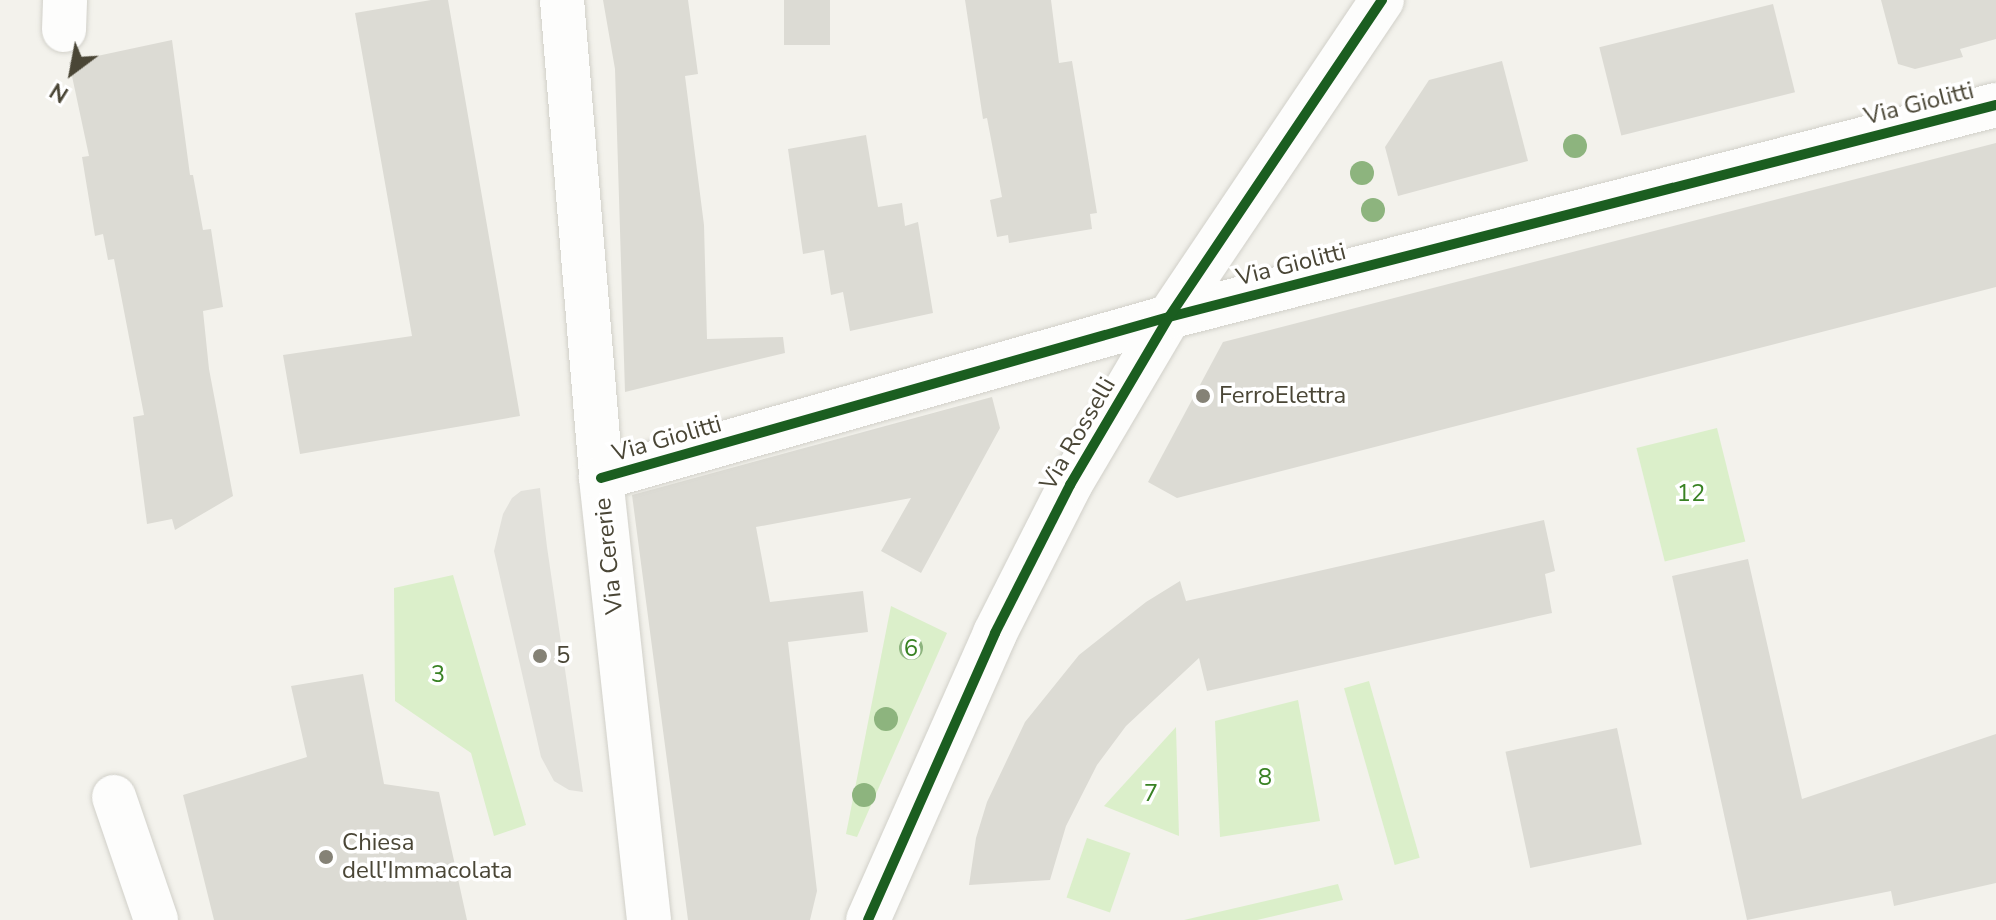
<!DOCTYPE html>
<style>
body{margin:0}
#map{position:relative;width:1996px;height:920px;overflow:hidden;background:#f3f2ec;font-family:"Nunito Sans",sans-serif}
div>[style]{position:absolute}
.green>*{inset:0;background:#dbefca;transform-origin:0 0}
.parking>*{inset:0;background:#e2e1db}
.building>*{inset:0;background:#dcdbd4;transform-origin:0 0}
.roads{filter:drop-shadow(0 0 2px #d1d0c9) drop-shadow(0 0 2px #d1d0c9)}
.minor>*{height:44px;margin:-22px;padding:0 22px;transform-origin:22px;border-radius:22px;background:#fdfdfc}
.cycleway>*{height:10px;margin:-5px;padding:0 5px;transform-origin:5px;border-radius:5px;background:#1b5e20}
.trees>*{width:24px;height:24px;margin:-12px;border-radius:50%;background:#8db47e}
.dots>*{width:22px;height:22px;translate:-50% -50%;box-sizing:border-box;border:4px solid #fff;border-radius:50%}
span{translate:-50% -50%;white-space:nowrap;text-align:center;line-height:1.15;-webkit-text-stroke:7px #fff;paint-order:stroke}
.street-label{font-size:24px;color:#4a4636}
.poi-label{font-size:24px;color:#4a4636}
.left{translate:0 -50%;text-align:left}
.park-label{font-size:24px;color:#398224}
.north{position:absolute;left:32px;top:32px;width:80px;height:80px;-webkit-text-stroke:6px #fff;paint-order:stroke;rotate:212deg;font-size:22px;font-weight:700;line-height:32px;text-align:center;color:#4a4636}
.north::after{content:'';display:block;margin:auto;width:28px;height:36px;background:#4a4636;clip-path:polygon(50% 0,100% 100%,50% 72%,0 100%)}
</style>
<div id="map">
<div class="green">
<div style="left:1717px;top:428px;width:117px;height:83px;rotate:76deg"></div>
<div style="clip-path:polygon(453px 575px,526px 825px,494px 836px,471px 753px,395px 701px,394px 588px)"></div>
<div style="clip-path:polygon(891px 606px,947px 633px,857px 837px,846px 834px)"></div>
<div style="left:1369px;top:681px;width:184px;height:26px;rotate:74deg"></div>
<div style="clip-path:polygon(1298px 700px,1320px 821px,1220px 837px,1215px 721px)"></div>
<div style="clip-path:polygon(1176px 727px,1179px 836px,1104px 806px)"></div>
<div style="left:1087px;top:838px;width:46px;height:63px;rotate:19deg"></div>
<div style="clip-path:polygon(1338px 884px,1343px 900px,1257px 920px,1184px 920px)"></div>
</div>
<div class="parking">
<div style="clip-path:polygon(540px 488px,547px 547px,583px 792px,569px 790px,554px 781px,541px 757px,494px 551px,503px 514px,512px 498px,521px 491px)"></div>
</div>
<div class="building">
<div style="clip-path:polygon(431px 0,448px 0,520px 416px,300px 454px,283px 355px,412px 336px,355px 13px)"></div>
<div style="clip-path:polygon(603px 0,688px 0,698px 74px,685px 76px,704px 225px,707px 339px,783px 337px,785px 353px,625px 392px,615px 69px)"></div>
<div style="left:784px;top:0;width:46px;height:45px"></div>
<div style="clip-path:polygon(965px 0,1051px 0,1059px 63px,1072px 61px,1097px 213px,1090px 214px,1092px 229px,1009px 243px,1008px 235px,997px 237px,990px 200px,1002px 197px,987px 118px,983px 119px)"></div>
<div style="clip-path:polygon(1881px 0,1996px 0,1996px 39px,1960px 49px,1963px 57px,1915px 69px,1898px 64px)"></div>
<div style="left:1773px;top:4px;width:91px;height:179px;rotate:76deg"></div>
<div style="clip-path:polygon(172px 40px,190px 175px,193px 175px,203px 230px,211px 229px,223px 307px,203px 311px,209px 369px,233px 496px,175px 530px,172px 519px,147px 524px,133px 417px,144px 415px,114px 259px,108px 260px,103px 234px,95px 236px,82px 157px,89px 156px,69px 62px)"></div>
<div style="clip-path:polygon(1502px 61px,1528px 161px,1398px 196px,1385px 147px,1429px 80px)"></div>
<div style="clip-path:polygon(866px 135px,878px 207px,902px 203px,905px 226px,918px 222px,933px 313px,850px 331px,843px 292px,831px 295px,824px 250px,803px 254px,788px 149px)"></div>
<div style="clip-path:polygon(1996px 143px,1996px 287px,1177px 498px,1148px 482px,1223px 342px)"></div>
<div style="clip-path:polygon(992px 397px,1000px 428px,921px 573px,881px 551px,911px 498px,756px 527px,770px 602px,863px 591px,868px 632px,788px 642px,817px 891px,810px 920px,688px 920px,632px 495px)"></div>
<div style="clip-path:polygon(1544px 520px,1555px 571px,1545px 574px,1552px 613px,1207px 691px,1199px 658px,1126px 726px,1097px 765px,1066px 826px,1050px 880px,969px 885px,976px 838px,987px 802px,1025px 722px,1079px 655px,1146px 602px,1180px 581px,1186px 601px)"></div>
<div style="clip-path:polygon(1748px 559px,1802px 799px,1996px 734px,1996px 883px,1894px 906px,1891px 891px,1747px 920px,1672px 576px)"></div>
<div style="clip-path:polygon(363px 674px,384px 784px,439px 792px,467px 920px,214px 920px,183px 795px,307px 757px,291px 686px)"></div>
<div style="left:1617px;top:728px;width:119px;height:114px;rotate:78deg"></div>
</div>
<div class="roads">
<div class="minor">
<div style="left:562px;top:0;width:480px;rotate:85.3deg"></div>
<div style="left:601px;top:478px;width:445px;rotate:83.8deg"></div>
<div style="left:64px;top:30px;width:30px;rotate:-88deg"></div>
<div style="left:601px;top:478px;width:590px;rotate:-15.83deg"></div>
<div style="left:1169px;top:317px;width:854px;rotate:-14.38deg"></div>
<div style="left:114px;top:797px;width:130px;rotate:71.1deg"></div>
<div style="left:868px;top:920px;width:314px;rotate:-66.1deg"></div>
<div style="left:995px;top:633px;width:166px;rotate:-63.1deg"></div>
<div style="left:1070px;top:485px;width:195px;rotate:-59.5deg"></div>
<div style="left:1169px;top:317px;width:382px;rotate:-56.1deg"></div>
</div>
</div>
<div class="cycleway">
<div style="left:601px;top:478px;width:590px;rotate:-15.83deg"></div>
<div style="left:1169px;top:317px;width:854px;rotate:-14.38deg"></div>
<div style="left:868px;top:920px;width:314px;rotate:-66.1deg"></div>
<div style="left:995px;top:633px;width:166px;rotate:-63.1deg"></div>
<div style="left:1070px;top:485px;width:195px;rotate:-59.5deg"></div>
<div style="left:1169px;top:317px;width:382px;rotate:-56.1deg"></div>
</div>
<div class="trees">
<div style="left:1575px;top:146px"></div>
<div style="left:1362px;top:173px"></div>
<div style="left:1373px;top:210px"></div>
<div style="left:911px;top:648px"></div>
<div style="left:886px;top:719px"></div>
<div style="left:864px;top:795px"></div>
</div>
<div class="dots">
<div style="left:1203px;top:396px;background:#858276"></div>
<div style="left:540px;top:656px;background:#858276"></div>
<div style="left:326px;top:857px;background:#858276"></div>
</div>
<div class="street-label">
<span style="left:1919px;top:104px;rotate:-14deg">Via Giolitti</span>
<span style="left:1291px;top:265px;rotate:-14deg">Via Giolitti</span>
<span style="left:1078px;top:434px;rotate:-60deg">Via Rosselli</span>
<span style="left:667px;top:439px;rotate:-16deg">Via Giolitti</span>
<span style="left:609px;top:556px;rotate:-96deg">Via Cererie</span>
</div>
<div class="poi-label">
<span class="left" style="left:1219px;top:396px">FerroElettra</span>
<span class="left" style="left:556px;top:656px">5</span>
<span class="left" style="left:342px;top:857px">Chiesa<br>dell'Immacolata</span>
</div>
<div class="park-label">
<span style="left:1691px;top:494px">12</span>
<span style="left:911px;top:649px">6</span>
<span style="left:438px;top:675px">3</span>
<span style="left:1265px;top:778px">8</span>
<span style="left:1151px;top:794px">7</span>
</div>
<div class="north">N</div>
</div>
